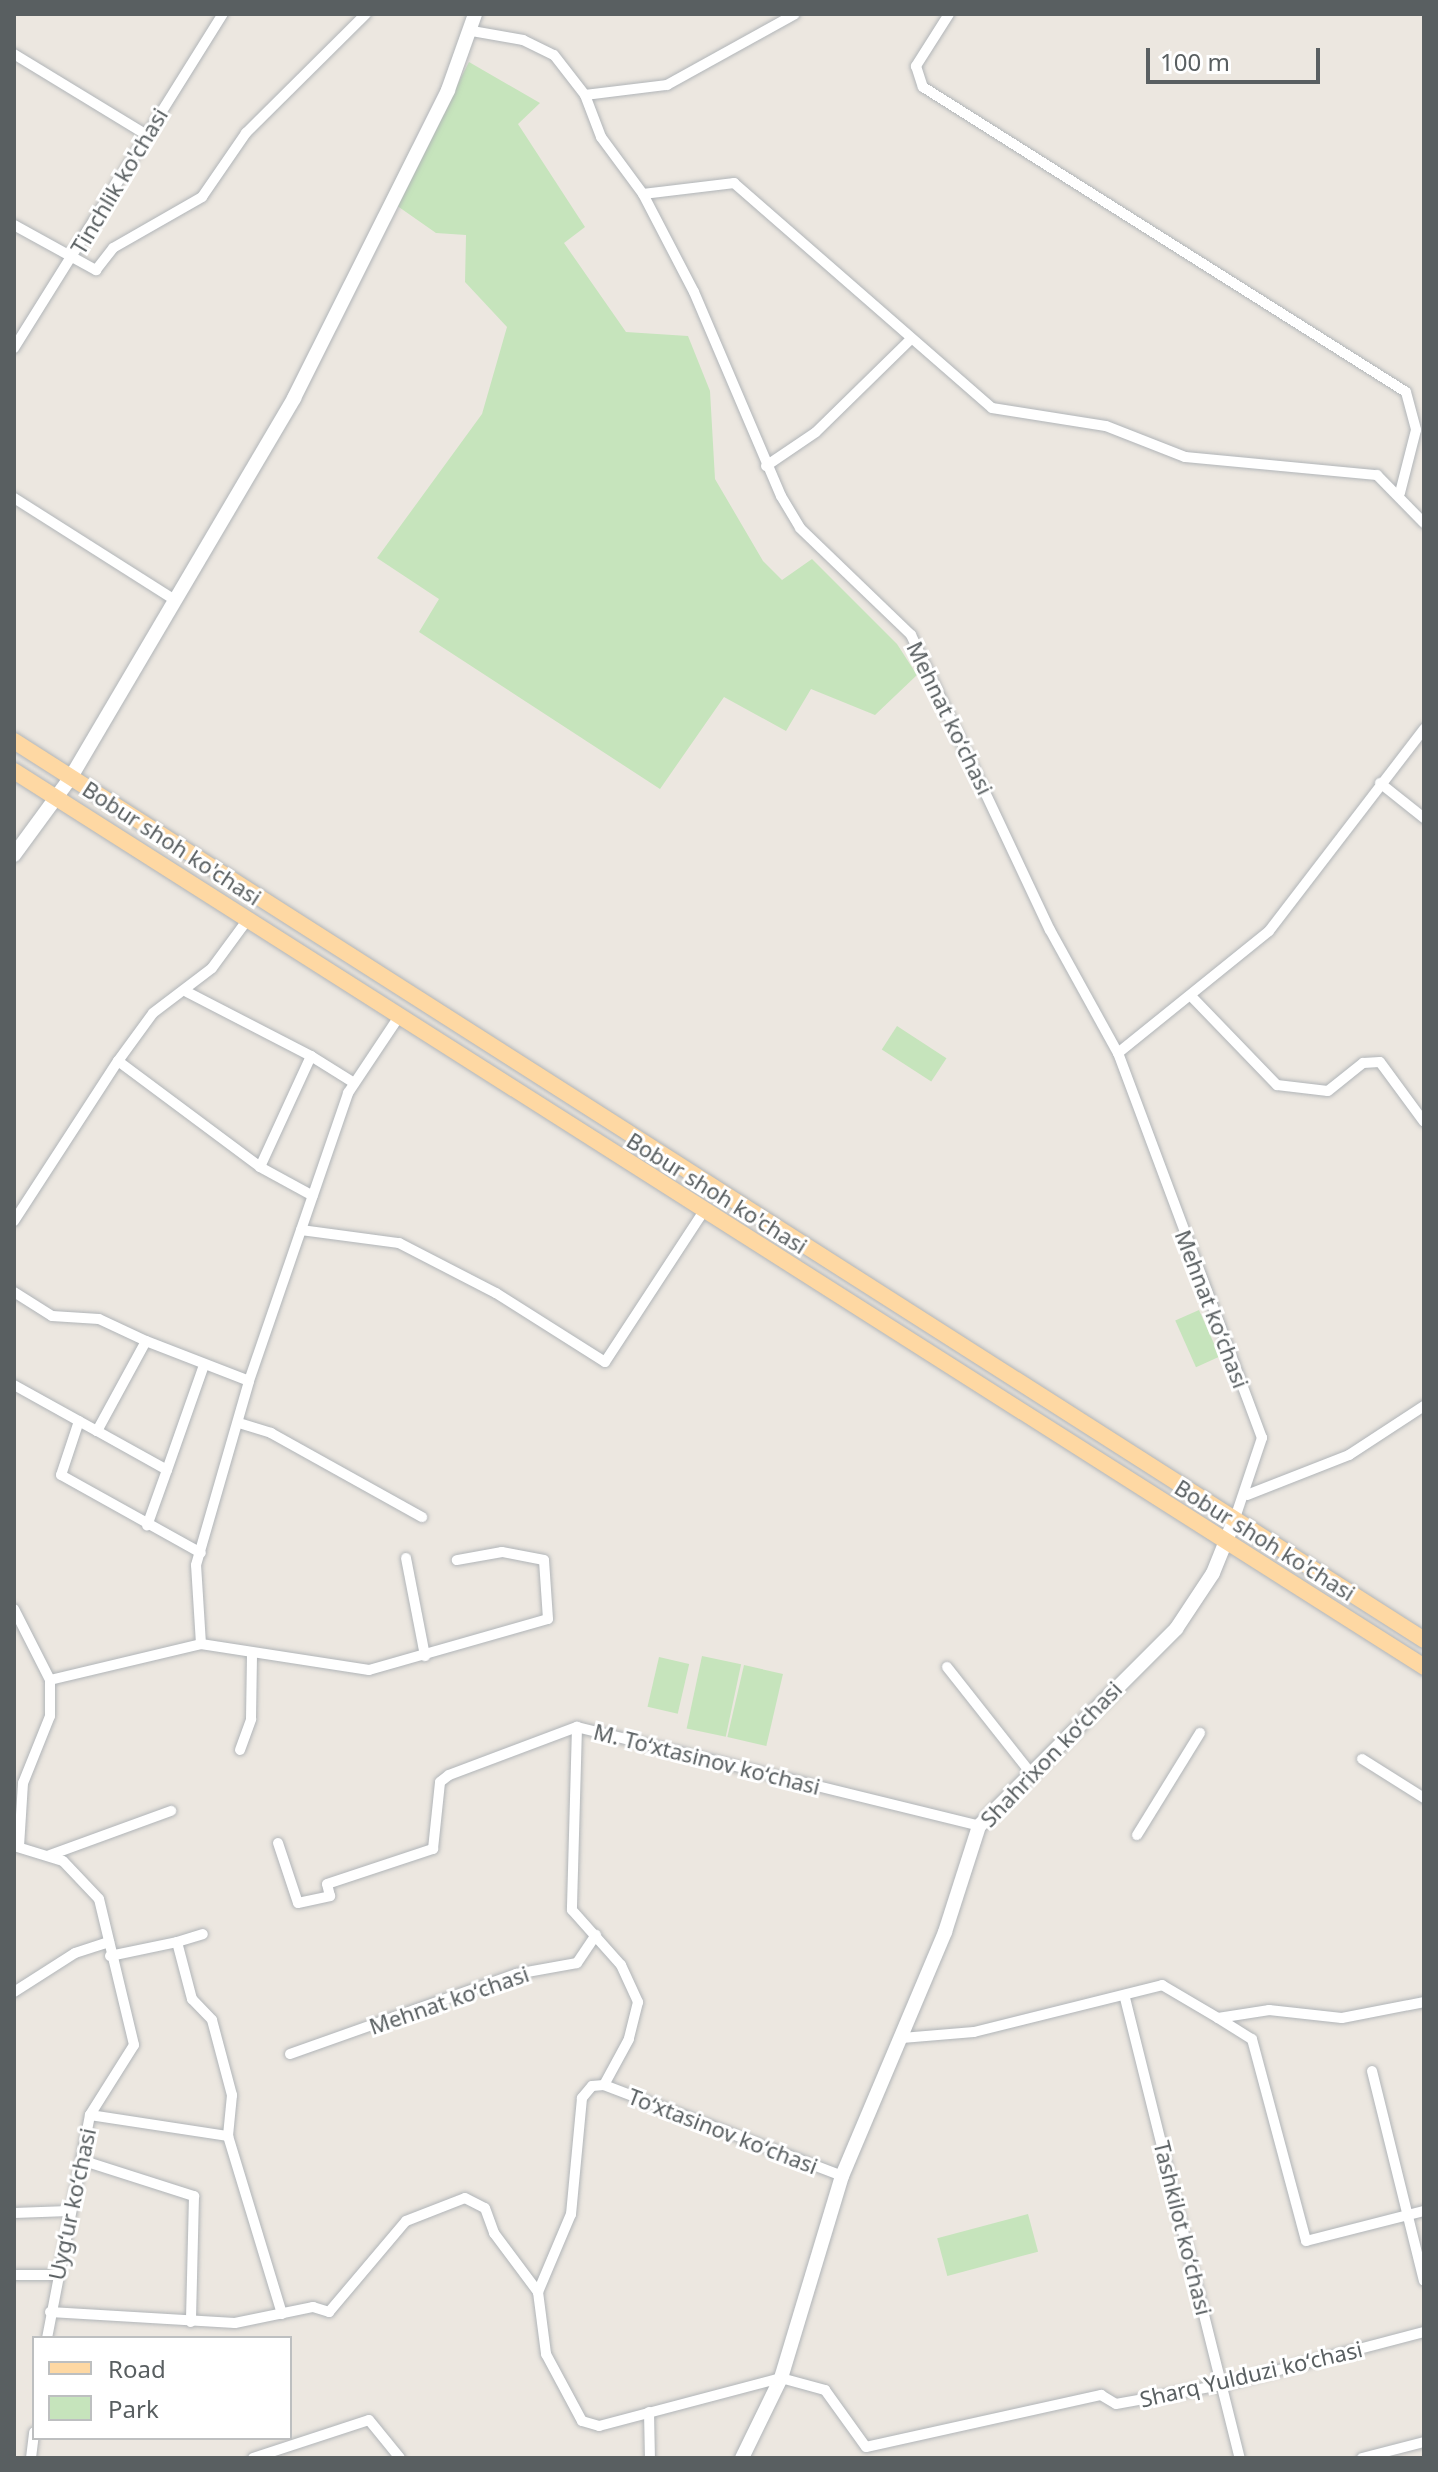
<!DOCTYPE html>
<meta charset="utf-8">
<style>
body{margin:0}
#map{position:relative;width:1438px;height:2472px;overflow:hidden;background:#ece7e0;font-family:"Noto Sans",sans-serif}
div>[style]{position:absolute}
.green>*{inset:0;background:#c6e4bc;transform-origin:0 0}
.roads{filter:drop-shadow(0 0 2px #b1b5b8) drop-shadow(0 0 2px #b1b5b8)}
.street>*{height:10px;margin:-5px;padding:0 5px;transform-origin:5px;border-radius:5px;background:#fff}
.secondary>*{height:14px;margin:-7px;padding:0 7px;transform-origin:7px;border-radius:7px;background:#fff}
.primary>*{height:16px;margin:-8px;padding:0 8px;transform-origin:8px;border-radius:8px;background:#fed8a3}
span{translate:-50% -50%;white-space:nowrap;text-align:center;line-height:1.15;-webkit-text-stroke:6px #fff;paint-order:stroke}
.street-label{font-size:22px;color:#595f61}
.frame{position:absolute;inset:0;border:16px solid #595f61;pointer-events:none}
.legend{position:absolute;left:32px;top:2336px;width:260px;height:104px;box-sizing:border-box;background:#fff;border:2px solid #bdbfc0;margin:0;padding:10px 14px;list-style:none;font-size:24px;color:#595f61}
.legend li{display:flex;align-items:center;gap:16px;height:40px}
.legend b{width:40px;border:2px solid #bdbfc0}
.scale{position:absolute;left:1146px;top:48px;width:174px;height:36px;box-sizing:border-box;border:4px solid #595f61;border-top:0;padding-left:10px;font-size:24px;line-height:28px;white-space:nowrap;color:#595f61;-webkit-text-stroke:6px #fff;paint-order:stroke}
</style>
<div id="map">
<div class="green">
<div style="clip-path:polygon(469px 62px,540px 103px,518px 124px,585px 227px,564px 243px,626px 332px,688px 336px,710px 391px,715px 479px,763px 561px,782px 580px,812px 559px,897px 644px,917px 675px,875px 715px,811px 689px,786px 731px,724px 697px,660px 789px,419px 632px,439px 599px,377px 558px,482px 414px,507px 327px,465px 282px,466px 235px,436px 233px,396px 205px)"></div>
<div style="left:897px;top:1026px;width:59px;height:28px;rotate:33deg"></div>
<div style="left:1199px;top:1310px;width:51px;height:26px;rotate:66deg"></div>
<div style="left:702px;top:1656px;width:40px;height:74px;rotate:12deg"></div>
<div style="left:659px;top:1657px;width:31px;height:51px;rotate:13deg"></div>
<div style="left:744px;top:1665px;width:40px;height:74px;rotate:13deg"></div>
<div style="left:1028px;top:2214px;width:39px;height:94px;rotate:75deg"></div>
</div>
<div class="roads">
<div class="street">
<div style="left:949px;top:14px;width:62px;rotate:122.4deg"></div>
<div style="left:916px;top:66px;width:22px;rotate:72deg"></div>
<div style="left:923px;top:87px;width:571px;rotate:32.27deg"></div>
<div style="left:1406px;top:392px;width:39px;rotate:75deg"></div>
<div style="left:1416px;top:430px;width:65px;rotate:104.3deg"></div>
<div style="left:472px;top:31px;width:52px;rotate:10deg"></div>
<div style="left:523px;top:40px;width:34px;rotate:26deg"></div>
<div style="left:554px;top:55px;width:51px;rotate:52.2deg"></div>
<div style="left:585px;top:95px;width:45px;rotate:69.1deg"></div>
<div style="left:601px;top:137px;width:71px;rotate:53.6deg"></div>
<div style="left:643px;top:194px;width:110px;rotate:62.5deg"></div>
<div style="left:694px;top:292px;width:222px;rotate:66.9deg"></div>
<div style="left:781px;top:496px;width:37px;rotate:59deg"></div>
<div style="left:800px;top:528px;width:154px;rotate:43.9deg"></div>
<div style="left:911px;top:635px;width:326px;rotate:64.8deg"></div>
<div style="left:1050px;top:930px;width:141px;rotate:61.1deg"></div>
<div style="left:14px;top:54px;width:153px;rotate:31.4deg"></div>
<div style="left:585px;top:95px;width:83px;rotate:-7deg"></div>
<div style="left:667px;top:85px;width:146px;rotate:-29deg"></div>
<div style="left:643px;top:194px;width:92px;rotate:-6.9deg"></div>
<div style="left:734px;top:183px;width:342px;rotate:41.1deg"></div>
<div style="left:992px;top:408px;width:115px;rotate:9deg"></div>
<div style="left:1106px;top:426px;width:85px;rotate:21.4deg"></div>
<div style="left:1185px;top:457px;width:193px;rotate:5.4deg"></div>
<div style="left:1377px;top:475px;width:67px;rotate:45.6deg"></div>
<div style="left:14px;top:225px;width:94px;rotate:28.8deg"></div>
<div style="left:96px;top:270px;width:28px;rotate:-52deg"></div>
<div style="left:113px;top:248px;width:103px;rotate:-29.8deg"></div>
<div style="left:202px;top:197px;width:78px;rotate:-55.5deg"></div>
<div style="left:246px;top:133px;width:169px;rotate:-44.8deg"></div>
<div style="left:14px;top:348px;width:394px;rotate:-58deg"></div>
<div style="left:766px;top:466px;width:60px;rotate:-34.2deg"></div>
<div style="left:816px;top:432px;width:129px;rotate:-44.4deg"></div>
<div style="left:14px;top:498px;width:192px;rotate:32.4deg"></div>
<div style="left:1380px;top:783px;width:56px;rotate:38.5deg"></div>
<div style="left:187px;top:992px;width:140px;rotate:27.3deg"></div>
<div style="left:1191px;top:996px;width:124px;rotate:46deg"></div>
<div style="left:1277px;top:1085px;width:51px;rotate:6.7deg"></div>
<div style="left:1328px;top:1091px;width:45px;rotate:-38.7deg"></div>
<div style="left:1363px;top:1063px;width:17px;rotate:-3deg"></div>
<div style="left:1380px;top:1062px;width:74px;rotate:53.7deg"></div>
<div style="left:118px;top:1061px;width:59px;rotate:-53.9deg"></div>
<div style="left:153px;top:1013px;width:74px;rotate:-37.3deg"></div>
<div style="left:212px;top:968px;width:61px;rotate:-53.7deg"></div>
<div style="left:260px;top:1167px;width:60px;rotate:28.7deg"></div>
<div style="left:14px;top:1221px;width:191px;rotate:-57deg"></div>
<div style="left:118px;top:1061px;width:177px;rotate:36.7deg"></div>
<div style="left:260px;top:1167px;width:122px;rotate:-65.3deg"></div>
<div style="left:311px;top:1056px;width:51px;rotate:32.1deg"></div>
<div style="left:301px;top:1230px;width:99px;rotate:7.6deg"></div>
<div style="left:399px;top:1243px;width:109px;rotate:27.3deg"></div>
<div style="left:496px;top:1293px;width:129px;rotate:32.3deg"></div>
<div style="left:605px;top:1362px;width:183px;rotate:-56.8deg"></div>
<div style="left:14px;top:1292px;width:45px;rotate:32.3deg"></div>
<div style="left:52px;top:1316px;width:47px;rotate:3.7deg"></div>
<div style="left:99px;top:1319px;width:52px;rotate:25.1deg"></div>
<div style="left:14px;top:1385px;width:95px;rotate:29deg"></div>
<div style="left:97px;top:1431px;width:102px;rotate:-61.4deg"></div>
<div style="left:146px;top:1341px;width:110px;rotate:21.2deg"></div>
<div style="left:79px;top:1421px;width:57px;rotate:108.4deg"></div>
<div style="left:61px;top:1475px;width:160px;rotate:29.1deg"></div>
<div style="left:239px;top:1423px;width:34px;rotate:17deg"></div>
<div style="left:271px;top:1433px;width:173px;rotate:29.1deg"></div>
<div style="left:97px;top:1431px;width:80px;rotate:29.1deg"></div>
<div style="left:167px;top:1470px;width:59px;rotate:109.7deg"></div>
<div style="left:167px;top:1470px;width:111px;rotate:-70.6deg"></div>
<div style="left:1247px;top:1495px;width:110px;rotate:-21.4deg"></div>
<div style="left:1349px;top:1455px;width:90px;rotate:-33.2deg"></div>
<div style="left:1234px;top:1521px;width:88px;rotate:-71.4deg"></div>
<div style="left:1262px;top:1438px;width:411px;rotate:-110.5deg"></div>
<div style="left:1118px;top:1053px;width:194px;rotate:-38.9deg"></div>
<div style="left:1269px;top:931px;width:255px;rotate:-52.5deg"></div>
<div style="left:406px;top:1558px;width:100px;rotate:79deg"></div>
<div style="left:14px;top:1609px;width:80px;rotate:63.1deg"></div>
<div style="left:50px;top:1680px;width:36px;rotate:90deg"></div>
<div style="left:50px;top:1716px;width:72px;rotate:111.9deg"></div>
<div style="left:23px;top:1783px;width:64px;rotate:93.6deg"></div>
<div style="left:201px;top:1644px;width:170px;rotate:8.8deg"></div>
<div style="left:369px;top:1670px;width:186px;rotate:-15.9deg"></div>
<div style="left:548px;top:1619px;width:59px;rotate:-93.9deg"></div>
<div style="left:544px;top:1560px;width:43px;rotate:-169.2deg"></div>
<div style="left:502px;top:1552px;width:46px;rotate:169.9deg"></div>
<div style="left:947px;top:1667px;width:132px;rotate:51.7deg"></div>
<div style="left:50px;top:1680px;width:155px;rotate:-13.4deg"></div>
<div style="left:201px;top:1644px;width:79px;rotate:-93.6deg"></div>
<div style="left:196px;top:1565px;width:191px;rotate:-73.9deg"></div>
<div style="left:249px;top:1381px;width:305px;rotate:-71deg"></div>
<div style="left:348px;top:1093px;width:94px;rotate:-56.3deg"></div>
<div style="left:577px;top:1727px;width:183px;rotate:91.6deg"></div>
<div style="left:572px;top:1910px;width:74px;rotate:48.3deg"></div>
<div style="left:621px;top:1965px;width:41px;rotate:65.3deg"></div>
<div style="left:638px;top:2002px;width:38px;rotate:104deg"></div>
<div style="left:629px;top:2039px;width:52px;rotate:118.5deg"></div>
<div style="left:604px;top:2085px;width:12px;rotate:175deg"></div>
<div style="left:592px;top:2086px;width:16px;rotate:130deg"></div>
<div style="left:582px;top:2098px;width:117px;rotate:95.4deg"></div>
<div style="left:571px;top:2214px;width:85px;rotate:112.9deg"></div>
<div style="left:538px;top:2292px;width:63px;rotate:82.6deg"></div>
<div style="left:546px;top:2354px;width:76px;rotate:61.8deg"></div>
<div style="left:582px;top:2421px;width:18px;rotate:16deg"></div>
<div style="left:599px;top:2426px;width:188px;rotate:-14.8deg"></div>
<div style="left:781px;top:2378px;width:46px;rotate:15.3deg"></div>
<div style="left:825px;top:2390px;width:70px;rotate:54.3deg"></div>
<div style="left:866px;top:2447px;width:241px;rotate:-12.5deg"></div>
<div style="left:1101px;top:2395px;width:17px;rotate:31deg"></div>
<div style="left:1116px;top:2404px;width:108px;rotate:-10.2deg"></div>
<div style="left:1222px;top:2385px;width:209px;rotate:-14.7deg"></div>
<div style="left:577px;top:1727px;width:414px;rotate:13.8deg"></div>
<div style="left:240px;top:1750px;width:33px;rotate:-70deg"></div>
<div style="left:251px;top:1719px;width:65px;rotate:-89.1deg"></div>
<div style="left:1362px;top:1759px;width:73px;rotate:32.2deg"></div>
<div style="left:1137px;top:1835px;width:120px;rotate:-58.3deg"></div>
<div style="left:278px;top:1843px;width:63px;rotate:71.6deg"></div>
<div style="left:298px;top:1903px;width:33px;rotate:-12deg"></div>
<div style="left:330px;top:1896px;width:12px;rotate:-104deg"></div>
<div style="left:327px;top:1884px;width:112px;rotate:-18.3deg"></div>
<div style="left:433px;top:1849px;width:67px;rotate:-84deg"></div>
<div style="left:440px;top:1782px;width:11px;rotate:-38deg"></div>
<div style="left:449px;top:1775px;width:137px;rotate:-20.6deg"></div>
<div style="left:14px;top:1846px;width:51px;rotate:17deg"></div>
<div style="left:63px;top:1861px;width:52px;rotate:46.5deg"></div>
<div style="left:99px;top:1899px;width:150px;rotate:76.5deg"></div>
<div style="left:134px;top:2045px;width:83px;rotate:122.2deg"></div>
<div style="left:90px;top:2115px;width:227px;rotate:100.9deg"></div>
<div style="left:50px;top:1855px;width:129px;rotate:-20deg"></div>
<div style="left:177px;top:1942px;width:27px;rotate:-17deg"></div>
<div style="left:110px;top:1956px;width:68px;rotate:-11.8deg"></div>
<div style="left:177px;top:1942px;width:59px;rotate:75.3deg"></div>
<div style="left:192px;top:1999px;width:29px;rotate:46deg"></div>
<div style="left:212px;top:2020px;width:78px;rotate:75.1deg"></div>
<div style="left:232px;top:2095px;width:41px;rotate:95.6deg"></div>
<div style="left:14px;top:1992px;width:72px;rotate:-32.6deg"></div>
<div style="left:75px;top:1953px;width:36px;rotate:-18deg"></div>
<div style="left:1125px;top:1998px;width:474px;rotate:76deg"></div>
<div style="left:1218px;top:2018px;width:40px;rotate:32deg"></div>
<div style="left:1252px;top:2039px;width:209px;rotate:75deg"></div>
<div style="left:1306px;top:2241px;width:122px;rotate:-14.3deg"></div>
<div style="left:902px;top:2038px;width:72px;rotate:-4.8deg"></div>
<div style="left:974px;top:2032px;width:194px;rotate:-14deg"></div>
<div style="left:1162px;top:1985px;width:65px;rotate:30.5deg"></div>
<div style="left:1218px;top:2018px;width:52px;rotate:-8.9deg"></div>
<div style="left:1269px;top:2010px;width:73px;rotate:6.3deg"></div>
<div style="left:1342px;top:2018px;width:84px;rotate:-11deg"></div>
<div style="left:290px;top:2054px;width:240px;rotate:-19.5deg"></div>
<div style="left:516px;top:1974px;width:62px;rotate:-10.2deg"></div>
<div style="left:577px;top:1963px;width:34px;rotate:-56deg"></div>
<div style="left:1372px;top:2071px;width:216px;rotate:76.1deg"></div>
<div style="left:604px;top:2085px;width:255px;rotate:20.9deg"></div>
<div style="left:90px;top:2115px;width:140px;rotate:8.7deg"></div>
<div style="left:228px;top:2136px;width:186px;rotate:73.1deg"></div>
<div style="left:81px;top:2160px;width:119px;rotate:17.7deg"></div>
<div style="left:194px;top:2196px;width:126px;rotate:91.4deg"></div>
<div style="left:14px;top:2213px;width:55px;rotate:-2.1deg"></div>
<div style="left:14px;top:2275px;width:43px"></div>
<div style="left:50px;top:2312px;width:185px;rotate:3.4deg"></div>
<div style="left:235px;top:2323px;width:80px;rotate:-11.6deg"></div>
<div style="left:313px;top:2307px;width:17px;rotate:17deg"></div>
<div style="left:329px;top:2312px;width:119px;rotate:-49.8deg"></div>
<div style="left:406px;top:2221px;width:63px;rotate:-21.3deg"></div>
<div style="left:465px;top:2198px;width:22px;rotate:27deg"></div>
<div style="left:485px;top:2208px;width:27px;rotate:70deg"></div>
<div style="left:494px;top:2233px;width:74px;rotate:53.3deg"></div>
<div style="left:649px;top:2412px;width:46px;rotate:88.8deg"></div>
<div style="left:31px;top:2458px;width:26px;rotate:-83deg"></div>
<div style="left:253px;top:2458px;width:122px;rotate:-18.1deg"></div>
<div style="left:369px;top:2420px;width:49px;rotate:50.8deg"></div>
<div style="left:1362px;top:2458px;width:64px;rotate:-14.5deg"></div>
</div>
<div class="secondary">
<div style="left:14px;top:855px;width:97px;rotate:-53.8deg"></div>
<div style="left:71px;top:777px;width:440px;rotate:-59.5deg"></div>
<div style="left:294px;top:398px;width:344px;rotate:-63.4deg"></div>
<div style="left:448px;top:90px;width:81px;rotate:-70.4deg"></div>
<div style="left:742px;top:2458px;width:89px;rotate:-64deg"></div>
<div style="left:781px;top:2378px;width:211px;rotate:-73.2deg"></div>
<div style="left:842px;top:2176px;width:265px;rotate:-67.1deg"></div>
<div style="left:945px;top:1932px;width:111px;rotate:-72.2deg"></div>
<div style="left:979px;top:1826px;width:279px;rotate:-45deg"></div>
<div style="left:1176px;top:1629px;width:67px;rotate:-56.5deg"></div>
<div style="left:1213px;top:1573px;width:56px;rotate:-68deg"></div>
</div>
<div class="primary">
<div style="left:14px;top:741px;width:1672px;rotate:32.52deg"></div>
<div style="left:14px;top:771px;width:1671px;rotate:32.43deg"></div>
</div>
</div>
<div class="street-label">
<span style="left:119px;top:181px;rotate:-59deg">Tinchlik ko'chasi</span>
<span style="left:950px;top:718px;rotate:64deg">Mehnat koʻchasi</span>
<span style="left:172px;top:843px;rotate:33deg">Bobur shoh ko'chasi</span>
<span style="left:717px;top:1193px;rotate:32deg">Bobur shoh ko'chasi</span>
<span style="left:1212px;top:1309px;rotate:69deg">Mehnat koʻchasi</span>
<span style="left:1265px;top:1540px;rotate:32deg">Bobur shoh ko'chasi</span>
<span style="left:1051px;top:1754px;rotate:-46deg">Shahrixon koʻchasi</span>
<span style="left:707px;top:1759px;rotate:14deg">M. Toʻxtasinov koʻchasi</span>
<span style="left:449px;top:2000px;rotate:-19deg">Mehnat koʻchasi</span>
<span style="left:723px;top:2131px;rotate:21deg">Toʻxtasinov koʻchasi</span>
<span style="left:72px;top:2204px;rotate:-78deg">Uygʻur koʻchasi</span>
<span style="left:1183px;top:2228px;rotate:76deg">Tashkilot koʻchasi</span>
<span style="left:1251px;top:2374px;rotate:-13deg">Sharq Yulduzi koʻchasi</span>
</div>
<div class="frame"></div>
<ul class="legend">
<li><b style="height:10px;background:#fed8a3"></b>Road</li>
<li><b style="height:22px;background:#c6e4bc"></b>Park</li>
</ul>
<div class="scale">100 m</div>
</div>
